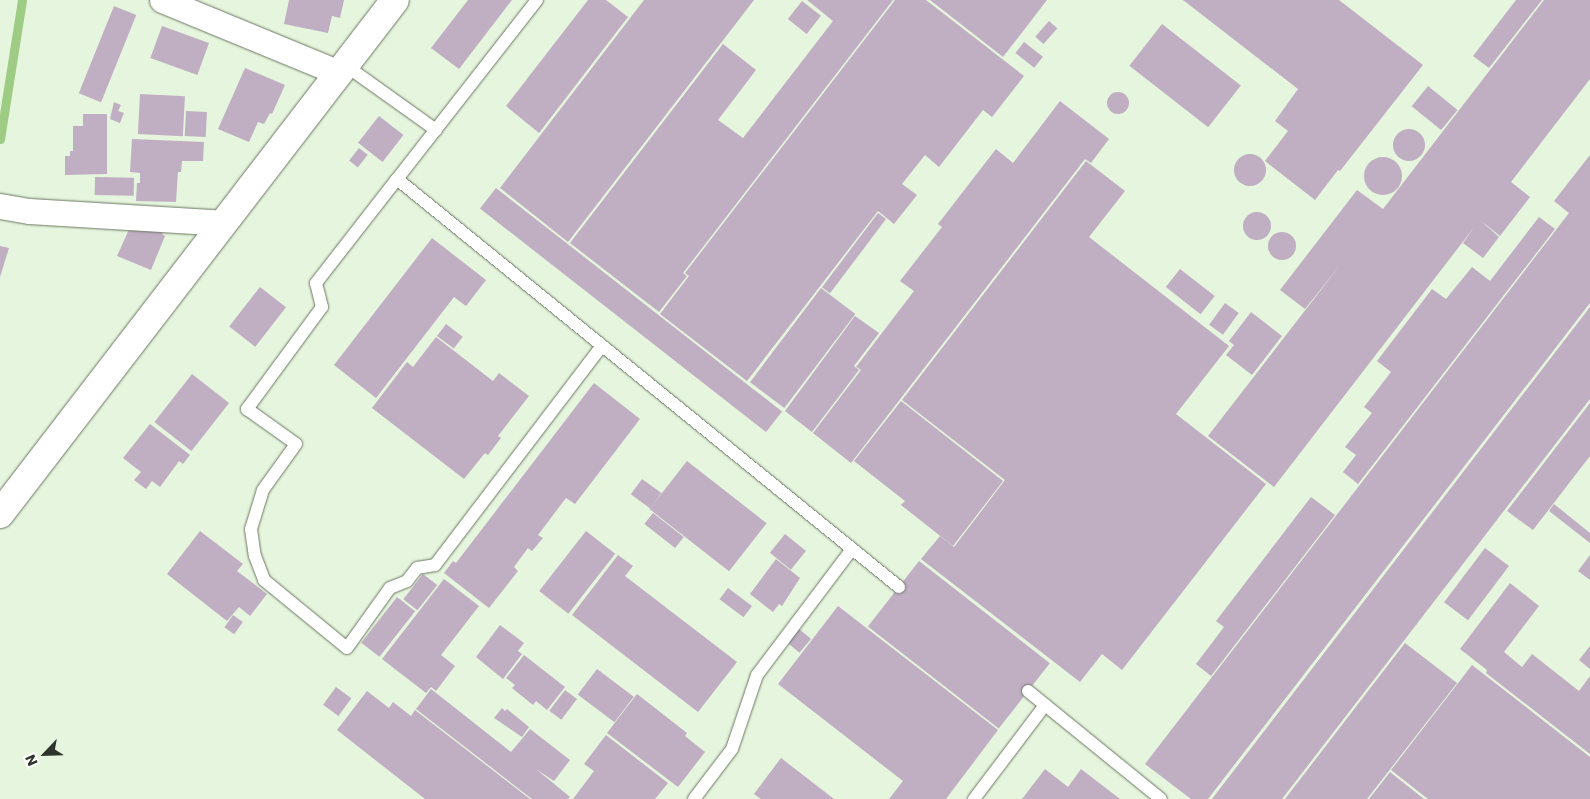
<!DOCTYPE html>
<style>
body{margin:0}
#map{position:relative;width:1590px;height:799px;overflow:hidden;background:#e6f5dd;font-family:Poppins,sans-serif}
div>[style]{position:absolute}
.stream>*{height:9px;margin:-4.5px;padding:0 4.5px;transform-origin:4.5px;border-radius:4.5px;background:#9fcc84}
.building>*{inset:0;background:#c0aec3;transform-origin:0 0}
.round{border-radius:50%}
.roads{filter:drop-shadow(0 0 1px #6a7762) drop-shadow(0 0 1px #6a7762)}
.lane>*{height:12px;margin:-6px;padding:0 6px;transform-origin:6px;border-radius:6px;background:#fff}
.street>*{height:25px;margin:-12.5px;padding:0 12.5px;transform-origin:12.5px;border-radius:12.5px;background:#fff}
.secondary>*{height:28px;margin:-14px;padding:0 14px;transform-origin:14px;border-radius:14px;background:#fff}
span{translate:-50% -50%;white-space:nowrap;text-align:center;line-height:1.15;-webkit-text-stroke:5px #fff;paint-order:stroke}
.north{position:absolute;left:20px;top:729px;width:50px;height:50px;-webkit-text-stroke:4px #fff;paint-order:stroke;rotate:246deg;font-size:14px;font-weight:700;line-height:20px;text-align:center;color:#2f352c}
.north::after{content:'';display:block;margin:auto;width:18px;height:22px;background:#2f352c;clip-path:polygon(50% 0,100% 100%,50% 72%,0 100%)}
</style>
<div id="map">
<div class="stream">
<div style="left:0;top:139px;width:141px;rotate:-81deg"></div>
</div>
<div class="building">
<div style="clip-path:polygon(289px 0,344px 0,340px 18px,332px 16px,328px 33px,284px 24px)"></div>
<div style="clip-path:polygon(468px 0,512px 0,459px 69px,431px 48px)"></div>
<div style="clip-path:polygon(588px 0,606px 0,628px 17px,539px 133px,506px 106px)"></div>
<div style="clip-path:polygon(644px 0,754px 0,568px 242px,500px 188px)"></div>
<div style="clip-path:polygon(807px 0,893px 0,683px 273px,687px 276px,659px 312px,570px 243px,723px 44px,756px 70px,718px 120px,743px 138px,833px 21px)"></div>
<div style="clip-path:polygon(895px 0,926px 0,1024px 76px,992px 117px,983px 110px,939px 167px,925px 155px,902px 184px,917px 195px,894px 224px,878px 211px,747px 381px,660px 314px,689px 276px,685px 273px)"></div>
<div style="clip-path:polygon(930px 0,1047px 0,1003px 57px)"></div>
<div style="clip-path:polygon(1183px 0,1339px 0,1423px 65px,1340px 171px,1338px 170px,1315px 200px,1265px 161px,1288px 131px,1275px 121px,1298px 89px)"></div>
<div style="clip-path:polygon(1516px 0,1542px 0,1489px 68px,1473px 56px)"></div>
<div style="clip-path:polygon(1544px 0,1590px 0,1590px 79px,1511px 182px,1530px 197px,1500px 236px,1480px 220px,1499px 237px,1483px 258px,1463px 243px,1475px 226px,1274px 487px,1208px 436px,1341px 264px,1305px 309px,1280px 290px,1357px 190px,1383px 209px)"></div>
<div style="left:802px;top:1px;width:24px;height:23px;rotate:38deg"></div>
<div style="left:114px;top:6px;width:24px;height:94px;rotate:22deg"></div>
<div style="left:1049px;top:21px;width:11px;height:21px;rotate:41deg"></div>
<div style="left:1162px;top:24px;width:100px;height:53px;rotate:38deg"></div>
<div style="left:162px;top:26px;width:50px;height:34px;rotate:20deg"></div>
<div style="left:1024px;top:42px;width:24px;height:14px;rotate:38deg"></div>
<div style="clip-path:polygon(245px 68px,285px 85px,272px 114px,270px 113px,264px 124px,258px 122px,249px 142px,218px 129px)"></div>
<div style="left:1428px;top:86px;width:38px;height:26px;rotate:39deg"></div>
<div class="round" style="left:1107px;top:92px;width:22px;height:22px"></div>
<div style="left:140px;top:94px;width:45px;height:40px;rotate:3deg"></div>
<div style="clip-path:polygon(1060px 101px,1109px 139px,1091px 163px,1085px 159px,851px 463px,813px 433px,861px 370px,856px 367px,914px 291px,900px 281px,942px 227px,938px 224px,996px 149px,1013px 163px)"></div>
<div style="clip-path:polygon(114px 102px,121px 105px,118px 111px,124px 113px,120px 123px,110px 119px)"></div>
<div style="left:186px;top:111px;width:21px;height:25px;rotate:3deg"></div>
<div style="clip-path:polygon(83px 114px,107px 114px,107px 174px,65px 175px,65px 156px,70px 156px,70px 151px,73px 151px,73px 126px,83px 126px)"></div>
<div style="left:379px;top:116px;width:31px;height:34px;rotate:38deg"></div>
<div class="round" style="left:1393px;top:129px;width:32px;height:32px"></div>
<div style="clip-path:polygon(132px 139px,204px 142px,203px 161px,182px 161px,181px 172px,178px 172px,176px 202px,136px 201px,137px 183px,140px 183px,140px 173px,130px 172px)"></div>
<div style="left:359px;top:148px;width:11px;height:16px;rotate:38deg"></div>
<div class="round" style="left:1234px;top:154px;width:32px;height:32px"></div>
<div style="clip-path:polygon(1590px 155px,1590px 303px,1208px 799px,1191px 799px,1145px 764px,1569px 213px,1554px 201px)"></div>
<div class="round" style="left:1364px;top:157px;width:38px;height:38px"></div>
<div style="clip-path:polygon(1086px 161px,1125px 191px,1089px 237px,1229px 346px,1176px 414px,1266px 484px,1122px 670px,1102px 654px,1080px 682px,921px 559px,940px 536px,954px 547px,1005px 480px,902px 400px)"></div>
<div style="left:95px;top:177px;width:39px;height:18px;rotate:1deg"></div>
<div style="left:496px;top:188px;width:363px;height:26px;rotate:38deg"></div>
<div class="round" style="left:1243px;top:212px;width:28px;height:28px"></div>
<div style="left:878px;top:213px;width:10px;height:93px;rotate:37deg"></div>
<div style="clip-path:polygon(1539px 217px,1555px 229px,1358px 484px,1343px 472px,1356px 455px,1345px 447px,1372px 413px,1364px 407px,1391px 372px,1377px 361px,1432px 289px,1446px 299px,1472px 267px,1490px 281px)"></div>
<div style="clip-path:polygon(131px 225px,164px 230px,162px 234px,165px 236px,151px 270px,117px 256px)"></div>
<div class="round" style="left:1268px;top:232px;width:28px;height:28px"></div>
<div style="clip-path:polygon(432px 238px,486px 280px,466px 306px,454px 297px,376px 398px,334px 365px)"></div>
<div style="clip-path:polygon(0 246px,9px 248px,0 277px)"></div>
<div style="left:1180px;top:269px;width:44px;height:23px;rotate:38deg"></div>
<div style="left:260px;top:287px;width:33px;height:50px;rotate:38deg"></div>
<div style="left:821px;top:288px;width:43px;height:118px;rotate:37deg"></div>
<div style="left:1225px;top:303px;width:17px;height:27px;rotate:36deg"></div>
<div style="clip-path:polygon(1590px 307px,1590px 399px,1282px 799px,1212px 799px)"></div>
<div style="clip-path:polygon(1251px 312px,1282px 336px,1252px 375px,1226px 355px,1234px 345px,1229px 341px)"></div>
<div style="clip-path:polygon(855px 316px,879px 333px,854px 366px,859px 370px,812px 432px,785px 411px)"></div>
<div style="left:446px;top:324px;width:21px;height:15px;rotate:37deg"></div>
<div style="clip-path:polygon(436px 337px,493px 381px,499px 373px,529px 396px,498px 436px,501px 438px,488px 455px,485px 453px,464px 479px,372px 408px,407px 362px,413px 367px)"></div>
<div style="left:192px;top:374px;width:47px;height:61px;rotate:38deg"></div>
<div style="clip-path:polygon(594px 383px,640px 419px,575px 504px,566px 498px,538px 535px,543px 538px,532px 551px,528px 548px,514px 567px,518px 571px,489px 608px,444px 573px,453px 561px,456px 563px)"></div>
<div style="clip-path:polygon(901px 401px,1003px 481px,953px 546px,901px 505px,905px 501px,854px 461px)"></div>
<div style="clip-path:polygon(1590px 403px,1590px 456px,1533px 530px,1507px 511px)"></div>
<div style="clip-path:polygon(150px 424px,190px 455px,183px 464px,179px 461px,160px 487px,152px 481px,146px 489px,134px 480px,141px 472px,123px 458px)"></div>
<div style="left:687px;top:461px;width:101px;height:61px;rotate:38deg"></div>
<div style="left:642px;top:479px;width:24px;height:19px;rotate:36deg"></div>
<div style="clip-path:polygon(1311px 497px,1335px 515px,1211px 676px,1196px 664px,1224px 627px,1216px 621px)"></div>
<div style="clip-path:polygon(1554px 504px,1590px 533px,1590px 543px,1549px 511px)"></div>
<div style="left:653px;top:513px;width:39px;height:14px;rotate:38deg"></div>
<div style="clip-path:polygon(200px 531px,243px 564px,237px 571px,267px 594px,250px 616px,239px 607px,227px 621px,167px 574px)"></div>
<div style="left:586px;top:531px;width:37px;height:76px;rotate:38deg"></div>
<div style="left:785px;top:534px;width:27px;height:24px;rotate:39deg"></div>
<div style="left:1485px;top:548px;width:30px;height:68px;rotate:37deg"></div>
<div style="clip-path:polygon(618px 555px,633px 566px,625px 576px,737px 662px,698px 712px,572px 615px)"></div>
<div style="clip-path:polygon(1590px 555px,1590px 580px,1578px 571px)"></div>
<div style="clip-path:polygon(776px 559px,800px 578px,782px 606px,779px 604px,773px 612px,750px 594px)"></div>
<div style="left:919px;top:561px;width:166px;height:83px;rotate:38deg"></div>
<div style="left:423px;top:574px;width:18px;height:32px;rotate:38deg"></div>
<div style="clip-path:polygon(444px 579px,479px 606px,441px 655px,455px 666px,436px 691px,431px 687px,426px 693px,382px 659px)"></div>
<div style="clip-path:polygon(1510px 583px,1539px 606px,1504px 652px,1522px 667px,1532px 654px,1579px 691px,1590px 676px,1590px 754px,1486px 673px,1487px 670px,1460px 649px)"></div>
<div style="left:728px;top:588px;width:30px;height:14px;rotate:37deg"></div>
<div style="left:397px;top:597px;width:23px;height:58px;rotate:38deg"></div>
<div style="clip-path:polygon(838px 606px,998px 730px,946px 799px,889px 799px,903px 781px,778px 684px)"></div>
<div style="left:233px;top:615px;width:12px;height:15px;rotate:35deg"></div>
<div style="clip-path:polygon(500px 625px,524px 643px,518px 651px,522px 654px,503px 679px,476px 657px)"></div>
<div style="left:798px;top:628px;width:17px;height:18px;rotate:40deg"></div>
<div style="clip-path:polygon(1405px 643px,1457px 683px,1367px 799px,1285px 799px)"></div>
<div style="clip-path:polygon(1590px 646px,1590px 669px,1579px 660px)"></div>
<div style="clip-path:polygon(524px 655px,565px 687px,547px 710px,536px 701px,533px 705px,512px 688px,515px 685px,506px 678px)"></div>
<div style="clip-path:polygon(1472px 665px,1590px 757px,1590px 799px,1428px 799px,1391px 770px)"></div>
<div style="left:597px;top:669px;width:46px;height:32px;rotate:37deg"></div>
<div style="left:336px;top:687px;width:19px;height:22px;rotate:36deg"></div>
<div style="clip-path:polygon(431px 689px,511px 752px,530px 729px,570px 760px,554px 781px,536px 769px,570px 797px,568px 799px,532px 799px,416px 709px)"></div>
<div style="left:565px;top:690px;width:15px;height:26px;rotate:37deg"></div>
<div style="clip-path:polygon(367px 691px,389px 708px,393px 702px,411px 716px,415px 710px,530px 799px,425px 799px,337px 730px)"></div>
<div style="clip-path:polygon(637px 694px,687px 733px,685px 736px,705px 752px,678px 787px,607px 733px)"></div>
<div style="clip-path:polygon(502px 708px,505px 711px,507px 709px,529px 727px,522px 737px,494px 718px)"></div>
<div style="clip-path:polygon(606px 735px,668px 783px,655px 799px,573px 799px,594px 771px,584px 764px)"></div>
<div style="clip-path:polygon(781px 758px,834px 799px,761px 799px,754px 794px)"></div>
<div style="clip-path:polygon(1045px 769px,1068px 787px,1081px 769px,1120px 799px,1022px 799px)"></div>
<div style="clip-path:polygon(1390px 772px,1424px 799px,1369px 799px)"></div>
</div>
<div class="roads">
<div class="lane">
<div style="left:537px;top:0;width:227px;rotate:128deg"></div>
<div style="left:397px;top:179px;width:647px;rotate:39.1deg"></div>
<div style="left:345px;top:65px;width:112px;rotate:35.5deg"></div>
<div style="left:397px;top:179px;width:132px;rotate:127.9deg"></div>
<div style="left:316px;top:283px;width:25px;rotate:76deg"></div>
<div style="left:322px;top:307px;width:127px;rotate:126.3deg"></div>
<div style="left:247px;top:409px;width:60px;rotate:35.5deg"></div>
<div style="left:296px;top:444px;width:57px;rotate:125.7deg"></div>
<div style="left:263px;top:490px;width:41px;rotate:107.1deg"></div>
<div style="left:251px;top:529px;width:27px;rotate:82deg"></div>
<div style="left:255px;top:556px;width:26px;rotate:69deg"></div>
<div style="left:264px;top:580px;width:107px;rotate:39.3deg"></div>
<div style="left:347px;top:648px;width:74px;rotate:-54.4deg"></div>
<div style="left:390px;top:588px;width:18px;rotate:-22deg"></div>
<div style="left:407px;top:581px;width:16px;rotate:-52deg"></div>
<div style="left:417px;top:568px;width:18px;rotate:-9deg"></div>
<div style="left:435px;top:565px;width:275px;rotate:-52.7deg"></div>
<div style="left:1028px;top:691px;width:171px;rotate:39.1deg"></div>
<div style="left:694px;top:799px;width:63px;rotate:-52.8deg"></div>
<div style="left:732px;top:749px;width:78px;rotate:-71.3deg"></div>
<div style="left:757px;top:675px;width:158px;rotate:-53deg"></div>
<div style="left:974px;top:799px;width:118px;rotate:-52.9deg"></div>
</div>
<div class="street">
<div style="left:162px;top:0;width:191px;rotate:22.4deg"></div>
<div style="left:0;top:206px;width:29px;rotate:10deg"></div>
<div style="left:29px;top:211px;width:194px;rotate:3.5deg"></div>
</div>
<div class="secondary">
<div style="left:0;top:514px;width:648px;rotate:-52.46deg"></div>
</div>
</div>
<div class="north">N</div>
</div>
